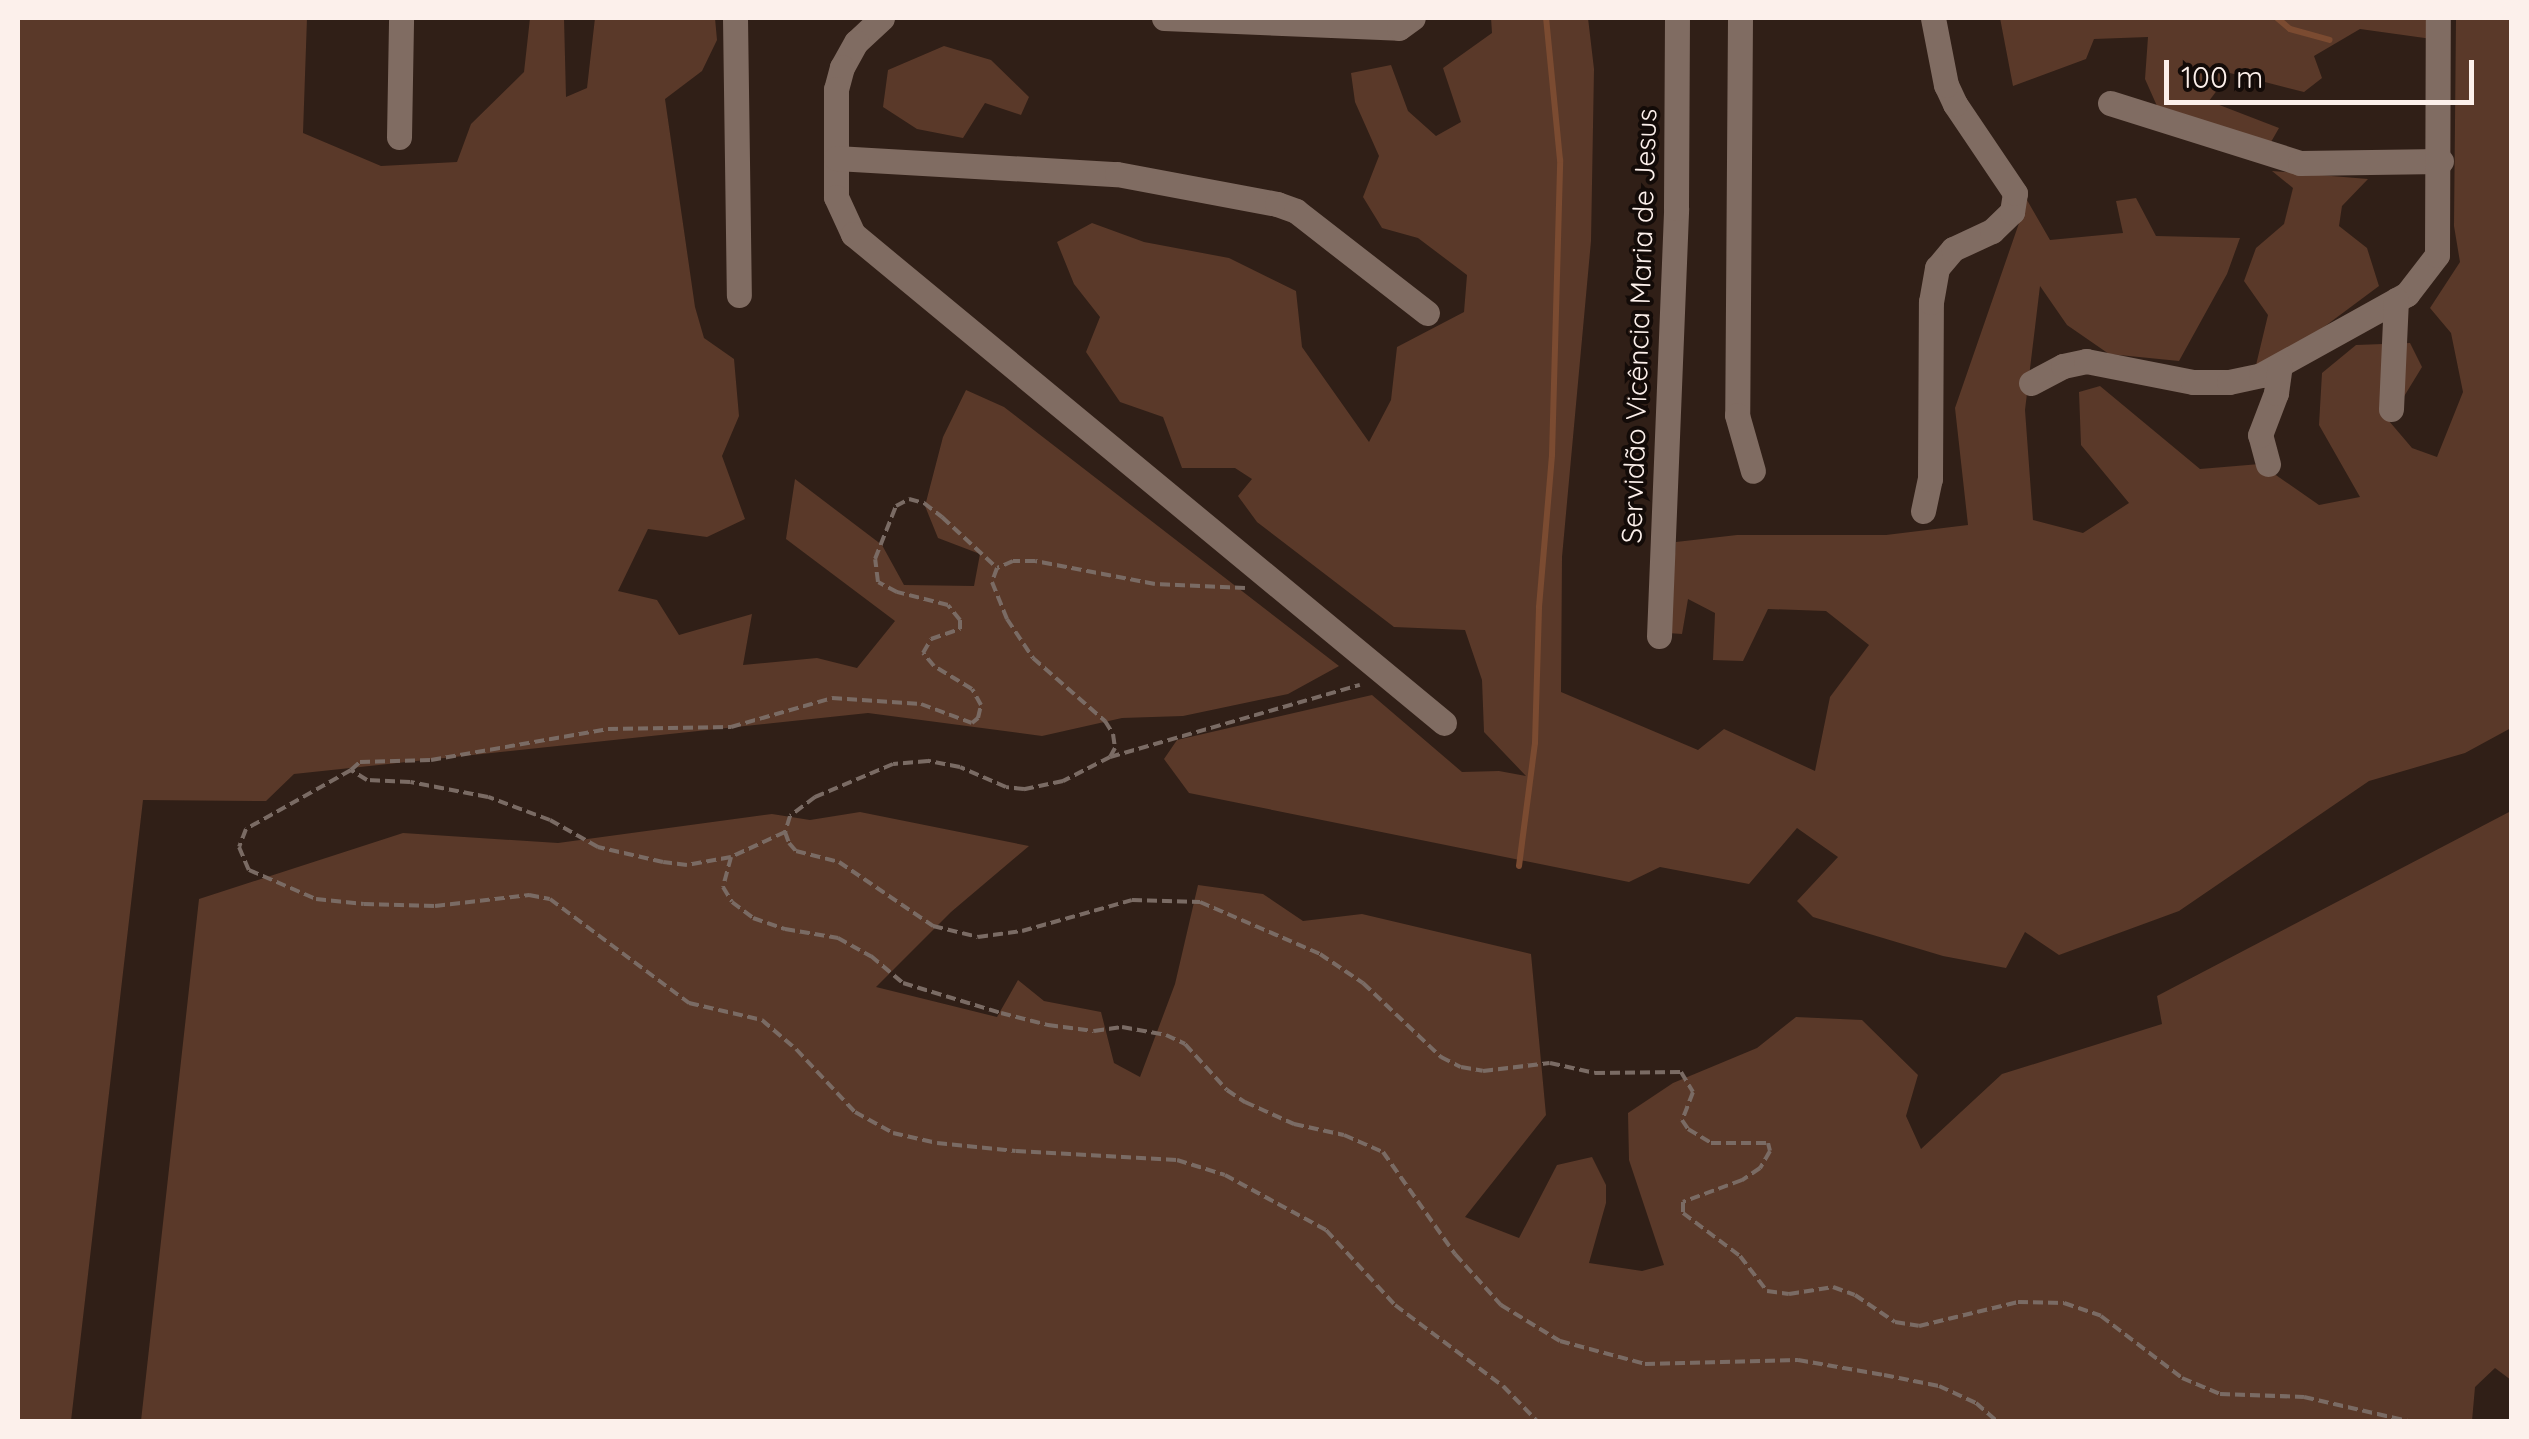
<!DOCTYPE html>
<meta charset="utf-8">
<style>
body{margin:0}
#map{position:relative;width:2529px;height:1439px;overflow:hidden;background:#301f17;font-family:Quicksand,sans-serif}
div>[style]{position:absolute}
.green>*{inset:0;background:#5a3929}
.stream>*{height:6px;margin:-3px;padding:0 3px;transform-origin:3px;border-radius:3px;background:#7b4b31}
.path>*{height:4px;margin-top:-2px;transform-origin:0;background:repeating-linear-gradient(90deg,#7a6b64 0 10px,transparent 0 15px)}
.minor>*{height:25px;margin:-12.5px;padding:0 12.5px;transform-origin:12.5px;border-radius:12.5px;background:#806c62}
span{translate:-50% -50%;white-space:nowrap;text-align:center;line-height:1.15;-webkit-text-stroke:8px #130b08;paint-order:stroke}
.street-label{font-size:28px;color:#fcf0eb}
.frame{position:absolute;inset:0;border:20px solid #fcf0eb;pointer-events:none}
.scale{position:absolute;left:2164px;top:60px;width:310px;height:45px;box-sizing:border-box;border:5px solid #fcf0eb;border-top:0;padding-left:12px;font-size:30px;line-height:35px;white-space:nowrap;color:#fcf0eb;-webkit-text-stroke:8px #130b08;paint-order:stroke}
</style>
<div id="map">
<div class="green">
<div style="clip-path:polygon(18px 18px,307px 18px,303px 133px,381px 166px,457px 162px,471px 124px,524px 72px,530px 18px,564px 18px,566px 97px,587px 88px,595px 18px,715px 18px,717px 40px,702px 71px,665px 99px,695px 307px,704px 338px,734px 359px,739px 416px,722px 456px,745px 519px,707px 537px,648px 529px,618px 591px,657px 600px,679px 635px,752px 614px,743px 665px,817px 658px,857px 668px,895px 621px,786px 539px,795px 479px,882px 545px,904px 585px,974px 586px,980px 554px,938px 538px,925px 506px,943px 437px,966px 390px,1004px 407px,1339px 666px,1288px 694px,1183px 716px,1122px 718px,1042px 736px,868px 713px,294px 774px,266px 801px,143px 800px,71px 1421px,18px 1421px)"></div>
<div style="clip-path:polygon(1491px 18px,1588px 18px,1594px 69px,1591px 241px,1562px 557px,1561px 692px,1698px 750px,1724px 729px,1815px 771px,1830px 697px,1869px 645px,1826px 611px,1768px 609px,1743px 661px,1713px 660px,1715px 613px,1688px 599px,1682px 634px,1668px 633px,1676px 542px,1737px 535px,1886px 535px,1968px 525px,1955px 408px,2027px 200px,2050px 240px,2123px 233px,2116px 201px,2136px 198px,2156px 236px,2240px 238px,2227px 274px,2179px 361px,2109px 354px,2067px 325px,2040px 286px,2025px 410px,2033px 520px,2083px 533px,2129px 503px,2081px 445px,2079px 392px,2100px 386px,2200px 469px,2260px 464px,2319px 505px,2360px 497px,2319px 425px,2322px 373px,2356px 345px,2410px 343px,2422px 367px,2389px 421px,2412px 448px,2437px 457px,2463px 392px,2451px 333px,2430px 308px,2460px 262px,2454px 226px,2456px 18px,2511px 18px,2511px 728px,2465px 753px,2369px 781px,2179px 911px,2059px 955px,2025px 932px,2006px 968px,1943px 956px,1813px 917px,1797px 901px,1838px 857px,1797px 828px,1749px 884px,1660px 867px,1629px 882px,1189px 793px,1164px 759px,1177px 740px,1372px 695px,1462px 772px,1499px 771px,1526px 776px,1484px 732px,1482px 680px,1465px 630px,1394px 627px,1257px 522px,1238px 496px,1252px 479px,1235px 468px,1182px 468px,1163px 417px,1120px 402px,1086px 352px,1100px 317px,1074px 284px,1057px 242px,1092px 223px,1144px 242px,1229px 258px,1296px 291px,1302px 347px,1369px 442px,1391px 400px,1397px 347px,1464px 312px,1467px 275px,1418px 238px,1382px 228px,1363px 197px,1379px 156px,1355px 102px,1351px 73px,1391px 65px,1408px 111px,1436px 136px,1461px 122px,1443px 68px,1492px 33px)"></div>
<div style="clip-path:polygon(2000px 18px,2432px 18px,2432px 39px,2360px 29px,2314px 56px,2322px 78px,2304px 92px,2230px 73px,2209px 101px,2279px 128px,2271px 142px,2161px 115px,2145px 79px,2148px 37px,2094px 39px,2086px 59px,2013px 86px)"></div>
<div style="clip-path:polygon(944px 46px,991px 60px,1029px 97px,1021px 115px,985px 103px,963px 138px,917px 129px,883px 107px,888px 70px)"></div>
<div style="clip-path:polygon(2272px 171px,2368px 179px,2342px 206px,2339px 226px,2367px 248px,2379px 286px,2293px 350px,2256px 365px,2268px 315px,2244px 281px,2256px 248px,2284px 224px,2293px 188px)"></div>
<div style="clip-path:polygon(2511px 811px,2511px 1380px,2495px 1368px,2475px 1387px,2472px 1421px,141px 1421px,199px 899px,403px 833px,558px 843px,772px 814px,810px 820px,860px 812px,1029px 846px,951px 912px,876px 987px,997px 1017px,1018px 980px,1044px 1001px,1101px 1012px,1114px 1063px,1140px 1077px,1175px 984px,1198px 885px,1263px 894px,1303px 921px,1362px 914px,1531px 954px,1546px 1115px,1465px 1217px,1519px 1238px,1557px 1165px,1592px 1157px,1606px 1185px,1606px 1203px,1589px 1263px,1642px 1271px,1664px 1265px,1629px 1160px,1628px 1113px,1673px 1083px,1757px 1048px,1796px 1017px,1862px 1020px,1918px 1075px,1906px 1116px,1921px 1149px,2002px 1074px,2162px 1024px,2157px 996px)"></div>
</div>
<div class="stream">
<div style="left:2277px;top:18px;width:17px;rotate:40deg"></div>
<div style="left:2290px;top:29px;width:41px;rotate:15.4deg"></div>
<div style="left:1519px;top:866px;width:124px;rotate:-82.6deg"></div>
<div style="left:1535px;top:743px;width:136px;rotate:-88.3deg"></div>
<div style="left:1539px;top:607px;width:153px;rotate:-85.1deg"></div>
<div style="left:1552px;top:455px;width:295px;rotate:-88.4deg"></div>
<div style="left:1560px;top:160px;width:143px;rotate:-95.6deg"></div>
</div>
<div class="path">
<div style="left:1245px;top:588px;width:90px;rotate:-177.5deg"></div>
<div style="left:1155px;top:584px;width:122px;rotate:-169.1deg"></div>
<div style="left:1035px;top:561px;width:22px;rotate:180deg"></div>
<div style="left:1013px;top:561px;width:17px;rotate:156deg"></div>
<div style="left:997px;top:568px;width:15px;rotate:110deg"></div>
<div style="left:992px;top:582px;width:40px;rotate:68deg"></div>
<div style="left:1007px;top:619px;width:47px;rotate:56.3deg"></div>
<div style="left:1033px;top:658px;width:96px;rotate:41.2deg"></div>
<div style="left:1105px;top:721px;width:15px;rotate:58deg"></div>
<div style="left:1113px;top:734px;width:14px;rotate:82deg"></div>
<div style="left:1115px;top:748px;width:10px;rotate:119deg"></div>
<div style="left:1110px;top:757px;width:53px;rotate:152.9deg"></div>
<div style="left:1063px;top:781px;width:40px;rotate:168deg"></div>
<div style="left:1024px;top:789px;width:18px;rotate:-174deg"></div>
<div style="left:1006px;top:787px;width:50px;rotate:-156.5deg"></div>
<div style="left:960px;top:767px;width:33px;rotate:-169deg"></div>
<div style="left:928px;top:761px;width:35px;rotate:175deg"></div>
<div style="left:893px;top:764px;width:85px;rotate:157.1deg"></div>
<div style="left:815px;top:797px;width:31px;rotate:143deg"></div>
<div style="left:790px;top:816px;width:17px;rotate:107deg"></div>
<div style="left:785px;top:832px;width:12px;rotate:70deg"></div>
<div style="left:789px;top:843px;width:11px;rotate:49deg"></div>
<div style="left:796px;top:851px;width:44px;rotate:14.3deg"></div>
<div style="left:839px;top:862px;width:114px;rotate:34.2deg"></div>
<div style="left:933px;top:926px;width:46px;rotate:13.7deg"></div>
<div style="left:978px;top:937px;width:44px;rotate:-7.8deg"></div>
<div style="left:1022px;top:931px;width:114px;rotate:-15.7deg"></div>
<div style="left:1132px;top:900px;width:68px;rotate:1.7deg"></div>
<div style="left:1200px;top:902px;width:131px;rotate:23.4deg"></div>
<div style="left:1320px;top:954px;width:52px;rotate:34deg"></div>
<div style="left:1363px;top:983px;width:108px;rotate:43.5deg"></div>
<div style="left:1441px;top:1057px;width:22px;rotate:27deg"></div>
<div style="left:1461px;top:1067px;width:22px;rotate:10deg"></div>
<div style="left:1483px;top:1071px;width:67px;rotate:-6.8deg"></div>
<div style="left:1550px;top:1063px;width:46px;rotate:12.5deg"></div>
<div style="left:1595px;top:1073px;width:86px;rotate:-0.7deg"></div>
<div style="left:1681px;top:1072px;width:23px;rotate:59deg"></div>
<div style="left:1693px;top:1092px;width:30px;rotate:111deg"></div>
<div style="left:1682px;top:1120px;width:11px;rotate:56deg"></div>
<div style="left:1688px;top:1129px;width:27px;rotate:31deg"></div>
<div style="left:1711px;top:1143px;width:57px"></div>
<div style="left:1768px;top:1143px;width:8px;rotate:76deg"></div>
<div style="left:1770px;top:1151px;width:20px;rotate:120deg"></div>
<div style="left:1760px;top:1168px;width:22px;rotate:146deg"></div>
<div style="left:1742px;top:1180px;width:63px;rotate:159.6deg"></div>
<div style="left:1683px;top:1202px;width:11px;rotate:90deg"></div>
<div style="left:1683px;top:1213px;width:71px;rotate:37deg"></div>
<div style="left:1740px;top:1256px;width:44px;rotate:52.4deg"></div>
<div style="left:1767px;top:1291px;width:22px;rotate:8deg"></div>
<div style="left:1789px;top:1294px;width:45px;rotate:-9deg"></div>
<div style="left:1833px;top:1287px;width:23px;rotate:20deg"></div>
<div style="left:1855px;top:1295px;width:48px;rotate:34deg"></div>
<div style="left:1895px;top:1322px;width:24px;rotate:9deg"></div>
<div style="left:1919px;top:1326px;width:102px;rotate:-13.6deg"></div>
<div style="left:2018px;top:1302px;width:46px;rotate:1.2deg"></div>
<div style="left:2064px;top:1303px;width:39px;rotate:19deg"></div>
<div style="left:2101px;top:1316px;width:102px;rotate:37.4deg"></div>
<div style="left:2182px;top:1378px;width:41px;rotate:22.8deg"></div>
<div style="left:2220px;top:1394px;width:84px;rotate:2deg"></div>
<div style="left:2304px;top:1397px;width:111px;rotate:13deg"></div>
<div style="left:1110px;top:757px;width:260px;rotate:-16.1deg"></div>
<div style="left:351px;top:770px;width:120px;rotate:150.7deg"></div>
<div style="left:246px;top:829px;width:19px;rotate:111deg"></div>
<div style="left:239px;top:847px;width:25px;rotate:67deg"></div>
<div style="left:249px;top:870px;width:73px;rotate:23.4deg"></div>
<div style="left:316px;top:899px;width:48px;rotate:5.9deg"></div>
<div style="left:364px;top:904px;width:71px;rotate:1.6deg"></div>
<div style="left:435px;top:906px;width:95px;rotate:-6.7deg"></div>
<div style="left:529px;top:895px;width:21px;rotate:11deg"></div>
<div style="left:550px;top:899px;width:174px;rotate:36.8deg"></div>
<div style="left:689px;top:1003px;width:75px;rotate:13.1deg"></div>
<div style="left:762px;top:1020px;width:45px;rotate:40.5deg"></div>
<div style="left:796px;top:1049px;width:86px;rotate:46.9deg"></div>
<div style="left:855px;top:1112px;width:43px;rotate:28.9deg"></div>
<div style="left:893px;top:1133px;width:45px;rotate:12.8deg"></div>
<div style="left:937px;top:1143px;width:79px;rotate:5.8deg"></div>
<div style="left:1016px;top:1151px;width:161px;rotate:3.2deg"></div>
<div style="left:1177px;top:1160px;width:50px;rotate:17.4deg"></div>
<div style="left:1225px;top:1175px;width:115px;rotate:28.6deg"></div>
<div style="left:1326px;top:1230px;width:102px;rotate:47.4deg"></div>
<div style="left:1395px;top:1305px;width:135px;rotate:36.9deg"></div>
<div style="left:1503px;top:1386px;width:50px;rotate:45.8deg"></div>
<div style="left:785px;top:832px;width:60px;rotate:155.2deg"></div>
<div style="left:731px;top:857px;width:45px;rotate:169.7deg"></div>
<div style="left:687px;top:865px;width:24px;rotate:-173deg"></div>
<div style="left:663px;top:862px;width:67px;rotate:-167deg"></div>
<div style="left:598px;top:847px;width:55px;rotate:-150.6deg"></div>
<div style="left:550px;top:820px;width:66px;rotate:-159.6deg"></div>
<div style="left:488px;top:797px;width:79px;rotate:-169.1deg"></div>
<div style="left:410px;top:782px;width:43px;rotate:-177.3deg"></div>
<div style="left:367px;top:780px;width:19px;rotate:-148deg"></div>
<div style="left:351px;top:770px;width:12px;rotate:-42deg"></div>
<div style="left:360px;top:762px;width:71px;rotate:-1.6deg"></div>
<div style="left:431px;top:760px;width:180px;rotate:-9.9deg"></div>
<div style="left:608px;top:729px;width:123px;rotate:-0.9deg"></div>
<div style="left:731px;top:727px;width:105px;rotate:-16deg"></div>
<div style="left:832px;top:698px;width:89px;rotate:3.9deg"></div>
<div style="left:921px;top:704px;width:54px;rotate:20.4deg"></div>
<div style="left:972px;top:723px;width:8px;rotate:-40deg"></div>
<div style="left:978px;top:718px;width:13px;rotate:-77deg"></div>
<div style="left:981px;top:705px;width:18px;rotate:-119deg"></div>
<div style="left:972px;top:689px;width:44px;rotate:-148.8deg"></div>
<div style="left:934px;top:666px;width:17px;rotate:-130deg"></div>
<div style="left:923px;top:653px;width:16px;rotate:-60deg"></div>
<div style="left:931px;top:639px;width:31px;rotate:-19deg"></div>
<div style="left:960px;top:629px;width:9px;rotate:-90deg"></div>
<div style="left:960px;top:620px;width:19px;rotate:-129deg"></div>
<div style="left:948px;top:605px;width:53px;rotate:-165.7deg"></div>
<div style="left:897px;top:592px;width:21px;rotate:-152deg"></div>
<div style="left:878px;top:582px;width:23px;rotate:-97deg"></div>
<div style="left:875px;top:559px;width:57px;rotate:-68.4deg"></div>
<div style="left:896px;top:506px;width:15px;rotate:-28deg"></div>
<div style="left:909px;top:499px;width:16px;rotate:15deg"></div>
<div style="left:924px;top:503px;width:23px;rotate:38deg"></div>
<div style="left:942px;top:517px;width:75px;rotate:42.8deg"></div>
<div style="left:731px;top:857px;width:31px;rotate:105deg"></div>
<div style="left:723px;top:887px;width:17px;rotate:59deg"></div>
<div style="left:732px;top:902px;width:26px;rotate:37deg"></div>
<div style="left:753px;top:918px;width:34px;rotate:19deg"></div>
<div style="left:785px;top:929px;width:54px;rotate:9.6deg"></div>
<div style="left:838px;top:938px;width:38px;rotate:29deg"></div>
<div style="left:871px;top:956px;width:42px;rotate:40.2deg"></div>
<div style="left:903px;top:983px;width:102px;rotate:17deg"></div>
<div style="left:1001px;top:1013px;width:49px;rotate:14.3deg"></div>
<div style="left:1048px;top:1025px;width:46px;rotate:7.4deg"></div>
<div style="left:1094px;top:1031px;width:28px;rotate:-8deg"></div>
<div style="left:1122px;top:1027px;width:45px;rotate:10.3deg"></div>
<div style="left:1166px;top:1035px;width:21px;rotate:25deg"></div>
<div style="left:1185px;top:1044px;width:62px;rotate:47.6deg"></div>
<div style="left:1227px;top:1090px;width:22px;rotate:34deg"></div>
<div style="left:1245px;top:1102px;width:54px;rotate:24.2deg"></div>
<div style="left:1294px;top:1124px;width:51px;rotate:12.4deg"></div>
<div style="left:1344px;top:1135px;width:43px;rotate:23.6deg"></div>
<div style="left:1383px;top:1152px;width:125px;rotate:54.8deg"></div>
<div style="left:1455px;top:1254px;width:69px;rotate:48deg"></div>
<div style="left:1501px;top:1305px;width:69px;rotate:31.4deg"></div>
<div style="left:1560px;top:1341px;width:88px;rotate:15.1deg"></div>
<div style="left:1645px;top:1364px;width:153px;rotate:-1.5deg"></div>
<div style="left:1798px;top:1360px;width:87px;rotate:9.9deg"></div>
<div style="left:1884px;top:1375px;width:56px;rotate:11.3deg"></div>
<div style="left:1939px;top:1386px;width:41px;rotate:24.7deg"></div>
<div style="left:1976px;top:1403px;width:29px;rotate:41deg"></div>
</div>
<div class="minor">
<div style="left:735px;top:18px;width:277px;rotate:89.2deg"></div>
<div style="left:882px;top:18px;width:35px;rotate:137deg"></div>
<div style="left:856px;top:42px;width:29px;rotate:119deg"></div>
<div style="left:842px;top:67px;width:23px;rotate:105deg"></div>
<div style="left:836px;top:89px;width:108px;rotate:90deg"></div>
<div style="left:836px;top:197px;width:41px;rotate:65.3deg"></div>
<div style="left:853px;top:234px;width:767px;rotate:39.6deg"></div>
<div style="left:1164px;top:18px;width:235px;rotate:2.4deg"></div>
<div style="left:1399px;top:28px;width:17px;rotate:-36deg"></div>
<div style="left:1740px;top:18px;width:397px;rotate:90.4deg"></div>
<div style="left:1737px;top:415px;width:58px;rotate:74.1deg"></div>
<div style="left:2110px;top:103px;width:199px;rotate:17.5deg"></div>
<div style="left:2300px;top:163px;width:141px;rotate:-0.8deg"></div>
<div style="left:399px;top:137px;width:119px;rotate:-89deg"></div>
<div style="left:836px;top:158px;width:281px;rotate:3.3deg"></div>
<div style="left:1117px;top:174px;width:163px;rotate:10.6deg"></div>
<div style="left:1277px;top:204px;width:20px;rotate:20deg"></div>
<div style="left:1296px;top:211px;width:166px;rotate:37.9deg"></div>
<div style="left:2031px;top:383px;width:36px;rotate:-28deg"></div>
<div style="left:2063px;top:366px;width:24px;rotate:-12deg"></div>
<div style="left:2086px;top:361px;width:109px;rotate:11.1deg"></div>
<div style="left:2193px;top:382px;width:36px"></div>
<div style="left:2229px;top:382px;width:33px;rotate:-12deg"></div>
<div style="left:2261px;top:375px;width:167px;rotate:-29deg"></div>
<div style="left:2407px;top:294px;width:49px;rotate:-52.4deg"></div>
<div style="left:2437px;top:255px;width:237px;rotate:-89.8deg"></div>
<div style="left:2391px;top:409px;width:109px;rotate:-87.4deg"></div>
<div style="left:2268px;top:464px;width:30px;rotate:-105deg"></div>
<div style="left:2260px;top:435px;width:45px;rotate:-69.1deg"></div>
<div style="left:2276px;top:393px;width:28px;rotate:-82deg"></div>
<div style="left:1923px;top:511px;width:33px;rotate:-78deg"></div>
<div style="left:1930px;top:479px;width:177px;rotate:-89.7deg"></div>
<div style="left:1931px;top:302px;width:35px;rotate:-80deg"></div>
<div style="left:1937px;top:268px;width:25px;rotate:-50deg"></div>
<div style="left:1953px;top:249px;width:43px;rotate:-24.8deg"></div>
<div style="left:1992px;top:231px;width:28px;rotate:-44deg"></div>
<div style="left:2012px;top:212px;width:19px;rotate:-81deg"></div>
<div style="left:2015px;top:193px;width:107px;rotate:-124deg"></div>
<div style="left:1955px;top:104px;width:21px;rotate:-115deg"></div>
<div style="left:1946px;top:85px;width:68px;rotate:-101deg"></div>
<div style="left:1659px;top:636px;width:428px;rotate:-87.7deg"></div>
<div style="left:1676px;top:208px;width:190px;rotate:-89.7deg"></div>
</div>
<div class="street-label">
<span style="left:1639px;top:326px;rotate:-88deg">Servidão Vicência Maria de Jesus</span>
</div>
<div class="frame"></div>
<div class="scale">100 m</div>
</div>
